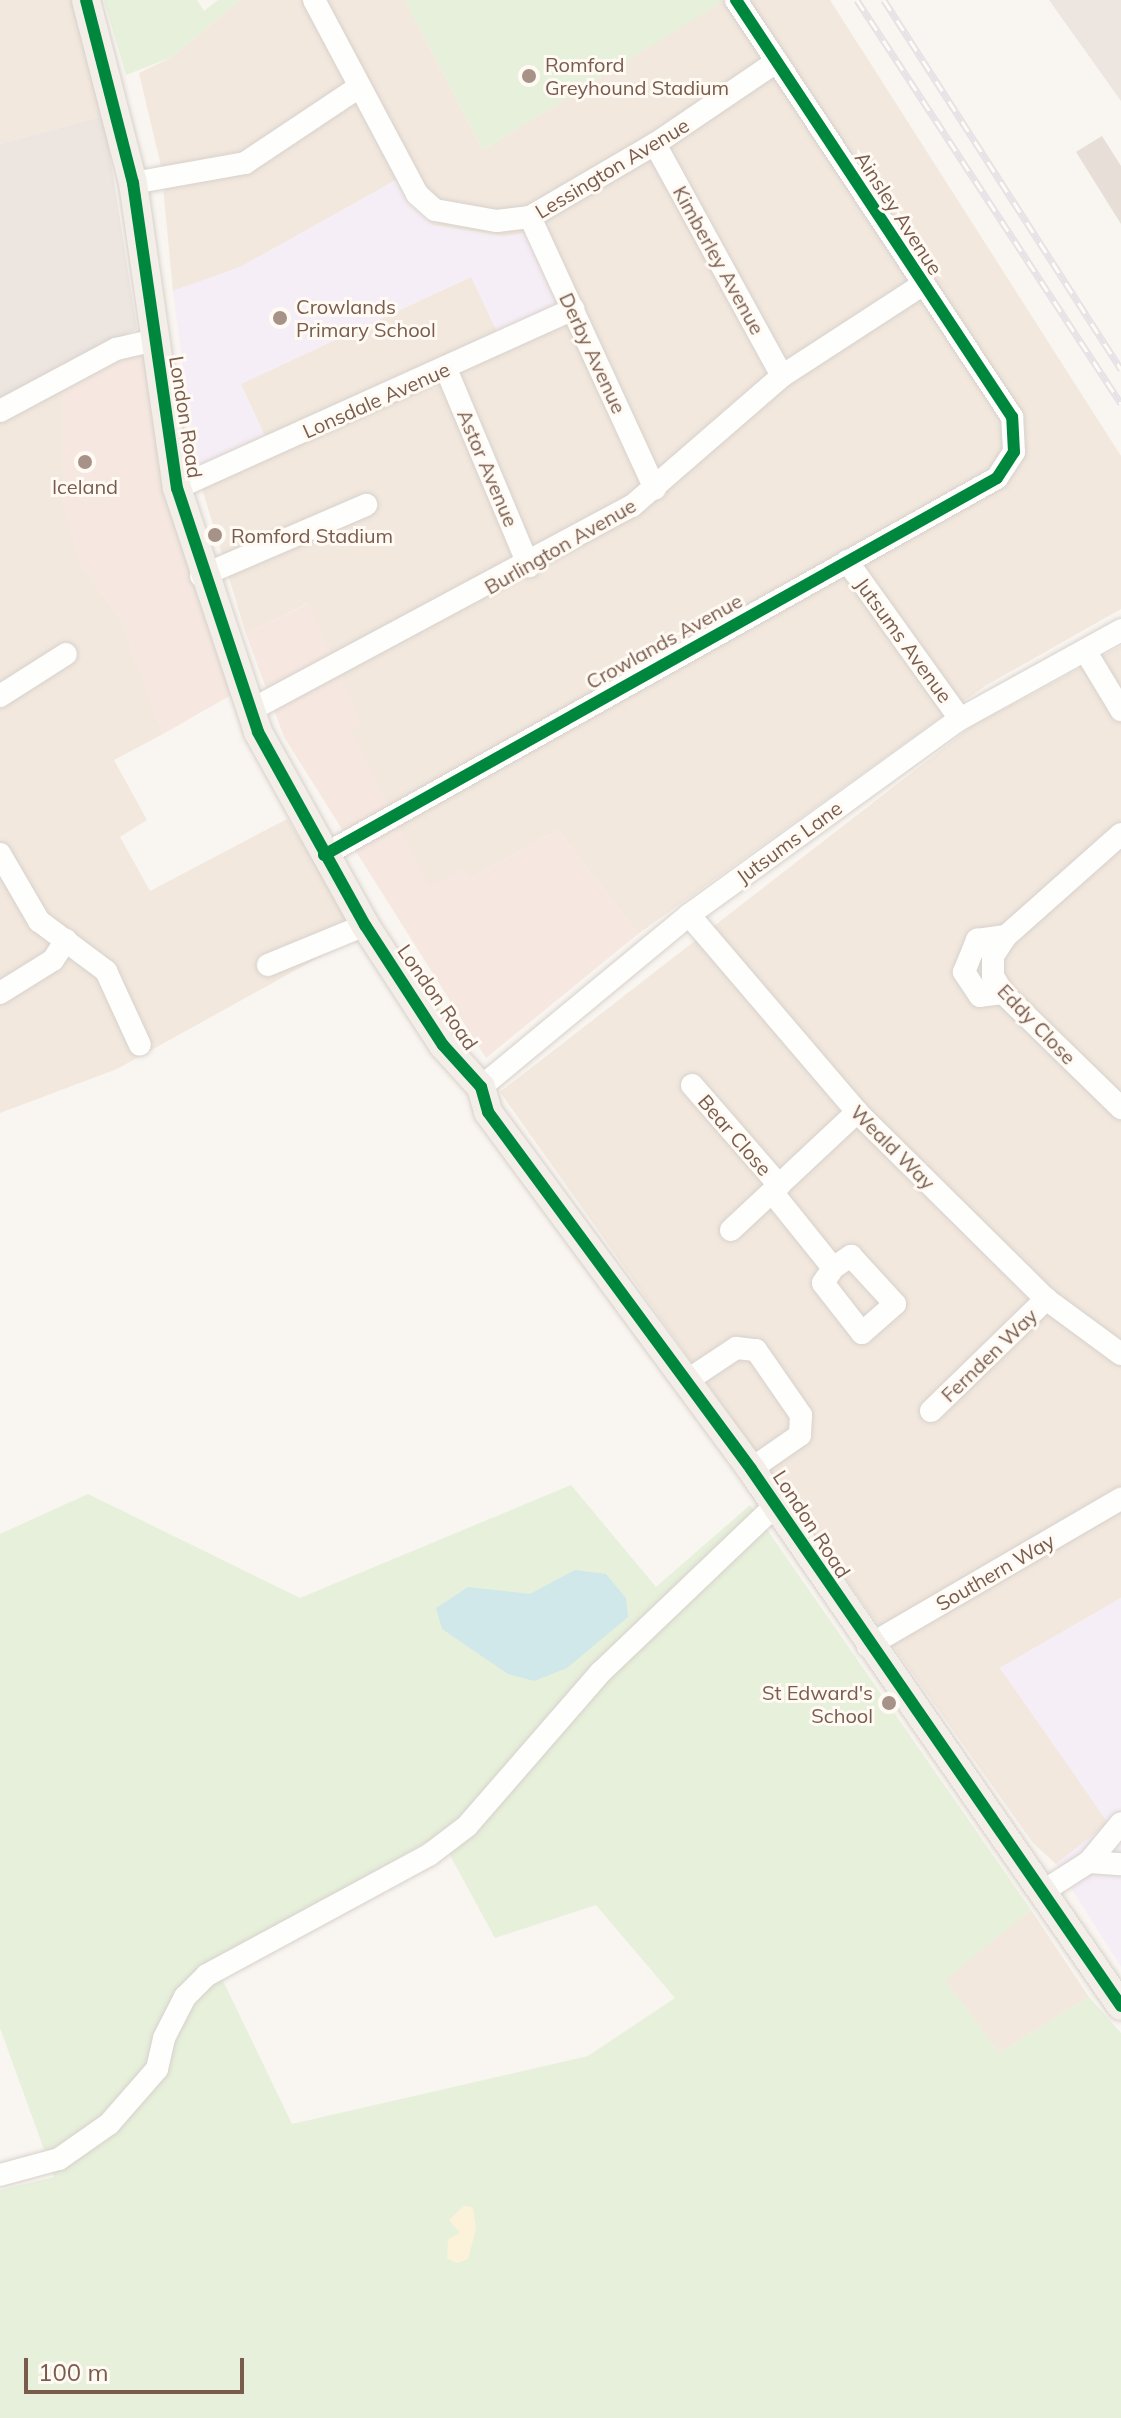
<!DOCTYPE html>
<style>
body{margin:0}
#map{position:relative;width:1121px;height:2418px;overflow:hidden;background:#f9f5f0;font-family:Mulish,sans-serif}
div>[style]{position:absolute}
.residential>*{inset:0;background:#f2e8de}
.commercial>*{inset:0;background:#f6e8e1}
.industrial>*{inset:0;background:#ede5e0}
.education>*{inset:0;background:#f6eef6}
.green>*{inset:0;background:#e7f0db}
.sand>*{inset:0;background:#fbf2d9}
.water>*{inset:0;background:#d0e8ea}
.building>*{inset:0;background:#e6ded7}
.roads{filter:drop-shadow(0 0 2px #d7d1cb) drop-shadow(0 0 2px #d7d1cb)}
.minor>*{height:22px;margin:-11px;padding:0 11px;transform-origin:11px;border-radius:11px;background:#fefefd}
.major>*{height:28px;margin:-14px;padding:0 14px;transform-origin:14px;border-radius:14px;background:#f3eee8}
.rail>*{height:7px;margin-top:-3.5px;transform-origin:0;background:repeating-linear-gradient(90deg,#fffaf3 0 12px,#e6e3e7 0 24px);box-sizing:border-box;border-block:2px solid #e6e3e7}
.cycleway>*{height:12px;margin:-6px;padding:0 6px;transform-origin:6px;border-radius:6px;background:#00873e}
.dots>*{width:22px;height:22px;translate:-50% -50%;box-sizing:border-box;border:4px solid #fffaf3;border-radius:50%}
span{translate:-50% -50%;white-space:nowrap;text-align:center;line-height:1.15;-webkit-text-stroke:6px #fffaf3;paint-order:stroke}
.poi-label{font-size:20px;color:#7a5c4d}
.left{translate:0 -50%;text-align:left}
.right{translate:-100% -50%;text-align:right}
.street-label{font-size:20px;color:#7a5c4d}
.scale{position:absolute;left:24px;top:2358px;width:220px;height:36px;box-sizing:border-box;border:4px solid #7a5c4d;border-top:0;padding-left:10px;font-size:24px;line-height:28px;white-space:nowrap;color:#7a5c4d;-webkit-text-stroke:6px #fffaf3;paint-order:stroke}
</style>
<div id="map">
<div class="residential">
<div style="clip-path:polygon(0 0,73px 0,104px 116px,0 144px)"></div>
<div style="clip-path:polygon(240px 0,405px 0,483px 150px,724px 0,830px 0,1121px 456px,1121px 609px,985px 686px,638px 934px,558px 830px,471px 878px,429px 888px,350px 731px,361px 725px,308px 603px,246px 634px,197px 472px,266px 440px,240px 384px,471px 277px,503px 236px,432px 225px,396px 180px,241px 267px,173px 291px,161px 166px,139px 73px,172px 57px)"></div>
<div style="clip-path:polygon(63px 380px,63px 499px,81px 565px,122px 621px,163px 734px,114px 760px,147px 820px,120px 837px,150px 891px,287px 819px,361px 934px,117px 1069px,0 1113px,0 402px)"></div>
<div style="clip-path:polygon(1121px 646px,1121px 1598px,1000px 1668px,1109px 1823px,1056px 1864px,1033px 1843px,500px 1092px,972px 726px)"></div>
<div style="clip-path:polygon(1031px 1910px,1089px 1997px,999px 2053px,944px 1979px)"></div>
</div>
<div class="commercial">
<div style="clip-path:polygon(154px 340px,240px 690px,163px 734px,122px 621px,81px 565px,63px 499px,63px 380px)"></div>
<div style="clip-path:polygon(309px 603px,361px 725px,351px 732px,429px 887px,464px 868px,471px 878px,558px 830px,638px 934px,486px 1058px,284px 737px,246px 634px)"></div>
</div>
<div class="industrial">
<div style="clip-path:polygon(1049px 0,1121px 0,1121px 101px)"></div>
<div style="clip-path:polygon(104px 116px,137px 329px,0 399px,0 144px)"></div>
</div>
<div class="education">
<div style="clip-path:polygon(397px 180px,409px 204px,433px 225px,502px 236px,526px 233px,558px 304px,497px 332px,471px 277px,241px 384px,267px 440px,197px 472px,173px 291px,240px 267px)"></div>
<div style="clip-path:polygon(1121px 1598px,1121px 1967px,1056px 1864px,1108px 1823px,1000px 1668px)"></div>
</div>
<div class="green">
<div style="clip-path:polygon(104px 0,197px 0,204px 11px,218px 0,240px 0,172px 57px,126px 75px)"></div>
<div style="clip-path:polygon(405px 0,725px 0,483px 150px)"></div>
<div style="clip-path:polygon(evenodd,571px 1485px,656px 1587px,750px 1505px,1031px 1910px,945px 1980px,999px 2053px,1089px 1997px,1121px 2033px,1121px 2418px,0 2418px,0 2190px,54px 2177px,0 2028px,0 1534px,88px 1494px,300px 1598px,571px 1485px,439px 1835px,495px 1938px,596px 1905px,675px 1998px,588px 2056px,292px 2124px,214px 1962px,439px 1835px)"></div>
</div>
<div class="sand">
<div style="clip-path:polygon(464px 2206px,473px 2207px,476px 2229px,468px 2259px,457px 2263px,447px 2258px,448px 2239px,460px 2233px,449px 2220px)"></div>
</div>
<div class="water">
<div style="clip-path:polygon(575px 1570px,606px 1574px,626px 1598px,628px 1617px,567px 1668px,534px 1681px,508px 1674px,442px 1629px,436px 1608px,468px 1587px,530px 1594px)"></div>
</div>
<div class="building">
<div style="clip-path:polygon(1102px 136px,1121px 166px,1121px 224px,1076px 152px)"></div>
</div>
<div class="roads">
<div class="minor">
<div style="left:314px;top:0;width:220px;rotate:62deg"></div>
<div style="left:417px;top:194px;width:24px;rotate:42deg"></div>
<div style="left:435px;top:210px;width:63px;rotate:10.1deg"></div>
<div style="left:497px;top:221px;width:33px;rotate:-7deg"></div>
<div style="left:530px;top:217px;width:145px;rotate:-30.3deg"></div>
<div style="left:655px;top:144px;width:146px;rotate:-34.1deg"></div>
<div style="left:655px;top:144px;width:264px;rotate:61.3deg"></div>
<div style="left:133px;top:183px;width:114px;rotate:-10.1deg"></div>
<div style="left:245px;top:163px;width:137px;rotate:-33.7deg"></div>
<div style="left:530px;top:217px;width:299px;rotate:65.3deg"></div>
<div style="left:446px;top:369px;width:214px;rotate:67.2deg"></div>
<div style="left:0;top:411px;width:132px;rotate:-28.1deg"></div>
<div style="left:116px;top:349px;width:39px;rotate:-13deg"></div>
<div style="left:177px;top:488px;width:435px;rotate:-24.3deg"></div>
<div style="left:847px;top:561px;width:194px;rotate:54.4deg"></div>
<div style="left:201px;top:576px;width:180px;rotate:-23.3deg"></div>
<div style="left:1086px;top:652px;width:68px;rotate:58.9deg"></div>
<div style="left:0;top:696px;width:78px;rotate:-32.5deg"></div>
<div style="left:249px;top:711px;width:434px;rotate:-28.2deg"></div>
<div style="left:632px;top:506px;width:198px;rotate:-40.9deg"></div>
<div style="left:782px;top:376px;width:167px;rotate:-33deg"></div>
<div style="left:1121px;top:834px;width:154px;rotate:138.4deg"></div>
<div style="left:1006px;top:936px;width:24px;rotate:123deg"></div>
<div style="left:993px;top:956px;width:20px;rotate:90deg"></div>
<div style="left:993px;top:976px;width:20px;rotate:60deg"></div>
<div style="left:1003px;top:993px;width:165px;rotate:44.3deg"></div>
<div style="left:0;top:854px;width:78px;rotate:59.8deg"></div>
<div style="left:39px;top:921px;width:84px;rotate:36.7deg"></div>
<div style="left:106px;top:971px;width:81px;rotate:65.3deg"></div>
<div style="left:324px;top:855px;width:771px;rotate:-29.26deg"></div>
<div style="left:997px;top:478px;width:31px;rotate:-57deg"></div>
<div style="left:1014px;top:452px;width:35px;rotate:-93deg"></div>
<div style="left:1012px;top:417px;width:500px;rotate:-123.5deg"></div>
<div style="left:689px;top:915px;width:259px;rotate:49.5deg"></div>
<div style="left:857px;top:1112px;width:266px;rotate:44.7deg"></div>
<div style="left:1046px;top:1299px;width:93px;rotate:36.3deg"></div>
<div style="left:268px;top:965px;width:105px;rotate:-22.4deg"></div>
<div style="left:0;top:993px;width:62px;rotate:-31.9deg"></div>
<div style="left:53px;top:960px;width:24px;rotate:-57deg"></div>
<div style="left:1003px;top:993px;width:23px;rotate:173deg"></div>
<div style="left:980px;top:996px;width:29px;rotate:-124deg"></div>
<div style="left:964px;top:972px;width:35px;rotate:-68deg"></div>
<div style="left:977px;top:940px;width:29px;rotate:-8deg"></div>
<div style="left:692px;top:1085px;width:133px;rotate:49deg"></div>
<div style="left:481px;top:1087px;width:270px;rotate:-39.6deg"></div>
<div style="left:689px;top:915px;width:334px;rotate:-35.9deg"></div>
<div style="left:960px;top:719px;width:184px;rotate:-28.9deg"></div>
<div style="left:772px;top:1192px;width:97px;rotate:51.2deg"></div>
<div style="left:833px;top:1268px;width:22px;rotate:-34deg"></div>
<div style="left:851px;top:1256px;width:65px;rotate:47.5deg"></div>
<div style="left:895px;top:1304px;width:44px;rotate:138.7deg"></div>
<div style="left:862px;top:1333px;width:63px;rotate:-128deg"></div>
<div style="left:823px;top:1283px;width:18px;rotate:-56deg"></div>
<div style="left:731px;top:1230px;width:173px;rotate:-43.1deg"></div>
<div style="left:688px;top:1380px;width:58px;rotate:-33.7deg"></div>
<div style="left:736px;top:1348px;width:20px;rotate:6deg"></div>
<div style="left:756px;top:1350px;width:79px;rotate:55.3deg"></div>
<div style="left:801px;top:1415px;width:20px;rotate:93deg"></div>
<div style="left:800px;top:1435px;width:60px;rotate:145.2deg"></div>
<div style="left:931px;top:1411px;width:161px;rotate:-44.2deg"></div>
<div style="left:868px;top:1646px;width:293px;rotate:-30.2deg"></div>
<div style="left:1089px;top:1862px;width:32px;rotate:4deg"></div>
<div style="left:1042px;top:1892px;width:56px;rotate:-32.6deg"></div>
<div style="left:1089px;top:1862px;width:50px;rotate:-50.6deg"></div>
<div style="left:0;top:2175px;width:61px;rotate:-15.2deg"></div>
<div style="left:59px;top:2159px;width:61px;rotate:-35deg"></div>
<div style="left:109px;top:2124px;width:73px;rotate:-48.9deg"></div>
<div style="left:157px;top:2069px;width:32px;rotate:-77deg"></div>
<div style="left:164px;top:2038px;width:46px;rotate:-62.9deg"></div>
<div style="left:185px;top:1997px;width:31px;rotate:-45deg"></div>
<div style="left:207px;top:1975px;width:252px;rotate:-28.4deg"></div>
<div style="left:429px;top:1855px;width:48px;rotate:-37.3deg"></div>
<div style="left:467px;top:1826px;width:204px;rotate:-49deg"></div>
<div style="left:601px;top:1672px;width:242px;rotate:-43.7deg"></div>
</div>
<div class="major">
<div style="left:86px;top:0;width:189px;rotate:75.6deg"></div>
<div style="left:133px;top:183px;width:308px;rotate:81.8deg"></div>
<div style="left:177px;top:488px;width:257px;rotate:71.6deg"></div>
<div style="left:258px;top:732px;width:221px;rotate:61deg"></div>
<div style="left:365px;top:925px;width:143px;rotate:57deg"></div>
<div style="left:443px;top:1045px;width:57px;rotate:47.9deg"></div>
<div style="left:481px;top:1087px;width:26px;rotate:74deg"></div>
<div style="left:488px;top:1112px;width:443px;rotate:53.6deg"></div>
<div style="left:751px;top:1469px;width:652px;rotate:55.43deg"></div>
</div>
</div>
<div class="rail">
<div style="left:857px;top:0;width:482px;rotate:56.8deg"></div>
<div style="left:884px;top:0;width:439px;rotate:57.3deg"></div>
</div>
<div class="cycleway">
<div style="left:86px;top:0;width:189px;rotate:75.6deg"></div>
<div style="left:133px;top:183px;width:308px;rotate:81.8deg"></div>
<div style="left:177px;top:488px;width:257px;rotate:71.6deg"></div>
<div style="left:258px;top:732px;width:221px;rotate:61deg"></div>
<div style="left:365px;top:925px;width:143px;rotate:57deg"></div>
<div style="left:443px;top:1045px;width:57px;rotate:47.9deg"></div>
<div style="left:481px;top:1087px;width:26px;rotate:74deg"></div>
<div style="left:488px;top:1112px;width:443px;rotate:53.6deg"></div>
<div style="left:751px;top:1469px;width:652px;rotate:55.43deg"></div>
<div style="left:324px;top:855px;width:771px;rotate:-29.26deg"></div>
<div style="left:997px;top:478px;width:31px;rotate:-57deg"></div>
<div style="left:1014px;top:452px;width:35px;rotate:-93deg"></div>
<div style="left:1012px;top:417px;width:500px;rotate:-123.5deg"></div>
</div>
<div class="dots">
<div style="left:529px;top:76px;background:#a69286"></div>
<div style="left:280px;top:318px;background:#a69286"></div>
<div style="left:85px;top:462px;background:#a69286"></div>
<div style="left:215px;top:535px;background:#a69286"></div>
<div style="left:889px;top:1703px;background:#a69286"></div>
</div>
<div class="poi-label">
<span class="left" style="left:545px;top:76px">Romford<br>Greyhound Stadium</span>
<span class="left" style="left:296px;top:318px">Crowlands<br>Primary School</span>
<span style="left:85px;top:486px">Iceland</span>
<span class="left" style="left:231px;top:535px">Romford Stadium</span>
<span class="right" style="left:873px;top:1704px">St Edward's<br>School</span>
</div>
<div class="street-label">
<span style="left:612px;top:168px;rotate:-31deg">Lessington Avenue</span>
<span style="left:899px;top:213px;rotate:57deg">Ainsley Avenue</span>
<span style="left:719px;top:260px;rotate:61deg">Kimberley Avenue</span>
<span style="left:593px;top:353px;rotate:65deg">Derby Avenue</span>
<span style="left:376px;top:400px;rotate:-24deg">Lonsdale Avenue</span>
<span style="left:186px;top:417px;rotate:81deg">London Road</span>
<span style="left:488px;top:468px;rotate:67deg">Astor Avenue</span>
<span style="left:560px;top:546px;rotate:-30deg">Burlington Avenue</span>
<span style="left:904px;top:640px;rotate:54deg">Jutsums Avenue</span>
<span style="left:664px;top:641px;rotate:-29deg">Crowlands Avenue</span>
<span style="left:789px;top:842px;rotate:-36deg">Jutsums Lane</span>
<span style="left:438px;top:997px;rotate:55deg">London Road</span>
<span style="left:1037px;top:1024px;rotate:46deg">Eddy Close</span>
<span style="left:735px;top:1135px;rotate:49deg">Bear Close</span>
<span style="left:893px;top:1147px;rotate:45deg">Weald Way</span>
<span style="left:989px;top:1355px;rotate:-44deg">Fernden Way</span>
<span style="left:812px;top:1524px;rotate:57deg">London Road</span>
<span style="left:995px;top:1572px;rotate:-30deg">Southern Way</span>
</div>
<div class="scale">100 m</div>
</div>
